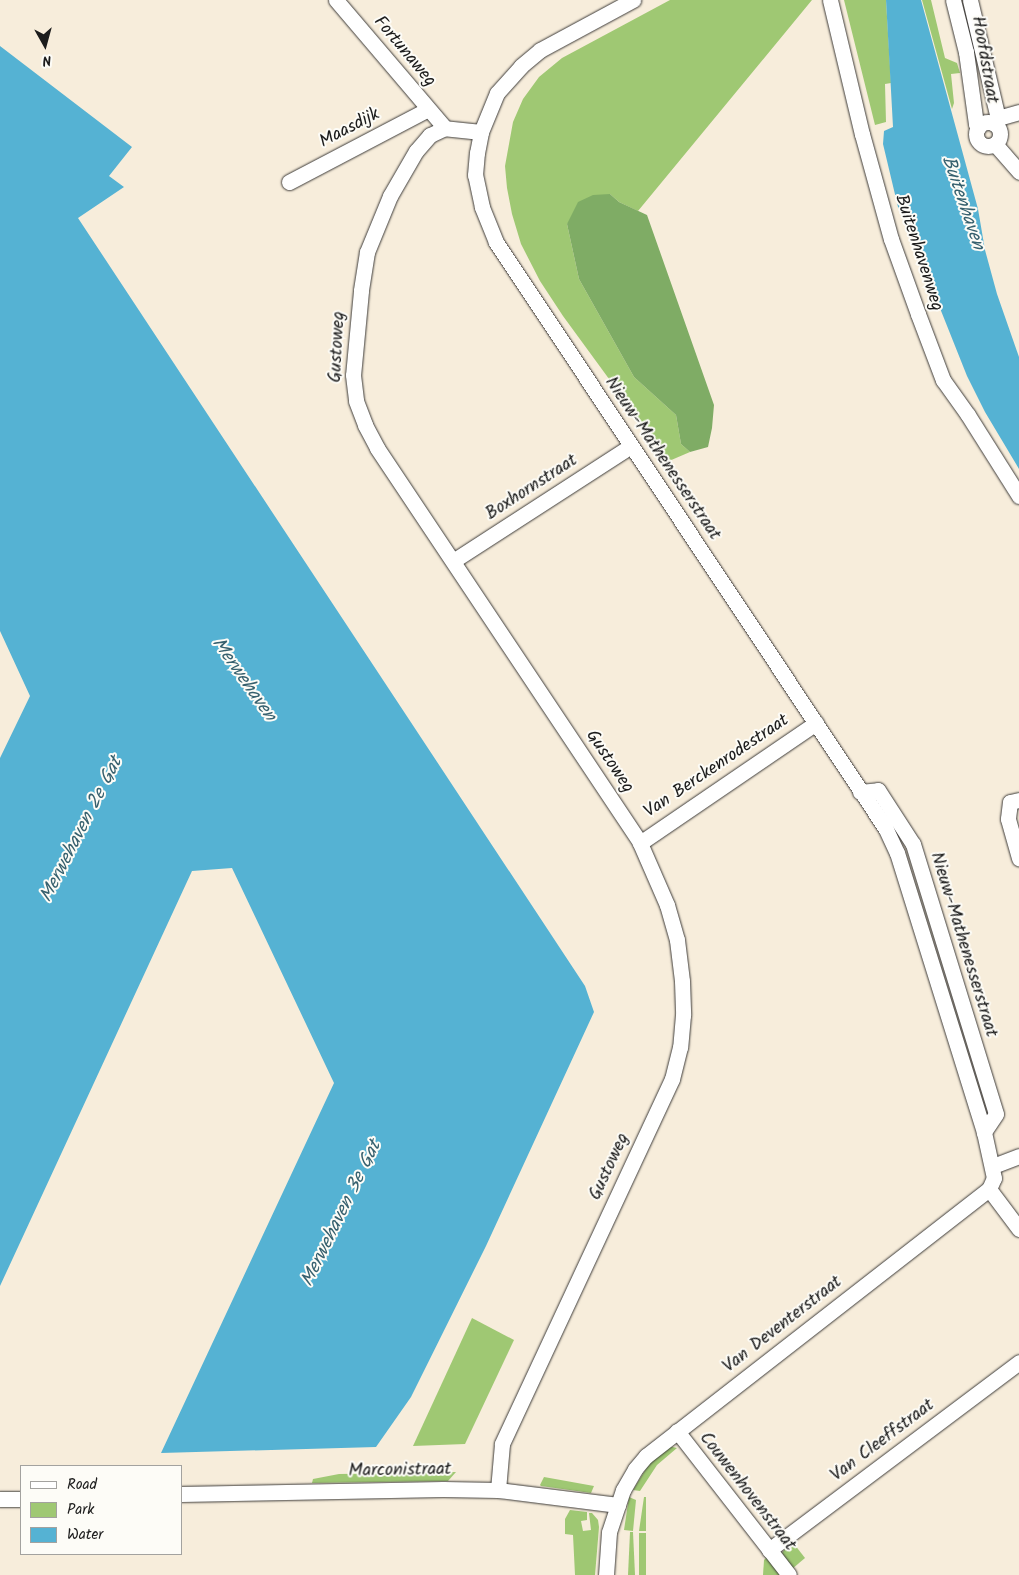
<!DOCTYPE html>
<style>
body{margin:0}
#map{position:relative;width:1019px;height:1575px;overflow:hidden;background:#f7eddb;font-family:Kalam,sans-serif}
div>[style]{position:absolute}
.green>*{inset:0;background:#9fc873;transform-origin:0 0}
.forest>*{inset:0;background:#7fac65}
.water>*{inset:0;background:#55b2d3}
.roads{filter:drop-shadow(0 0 1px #3d3b39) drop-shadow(0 0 1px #3d3b39)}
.minor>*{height:15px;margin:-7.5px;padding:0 7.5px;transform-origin:7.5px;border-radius:7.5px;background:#fff}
.minor>.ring{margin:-7.5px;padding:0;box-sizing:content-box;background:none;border:15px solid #fff;border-radius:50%}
span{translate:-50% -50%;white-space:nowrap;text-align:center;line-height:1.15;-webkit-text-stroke:4px #fdfcf7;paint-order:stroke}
.street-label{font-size:18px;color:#1c1c1c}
.water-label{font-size:19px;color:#36606e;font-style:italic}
.legend{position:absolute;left:20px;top:1465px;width:162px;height:90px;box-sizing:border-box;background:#fdfcf7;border:1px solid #a3a29f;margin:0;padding:6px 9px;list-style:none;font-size:15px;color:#1c1c1c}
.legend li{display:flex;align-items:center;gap:10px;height:25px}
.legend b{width:25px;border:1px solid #a3a29f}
.north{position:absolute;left:20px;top:20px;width:50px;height:50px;-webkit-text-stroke:4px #fdfcf7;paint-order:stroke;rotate:173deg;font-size:14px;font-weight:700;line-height:20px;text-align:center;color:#1c1c1c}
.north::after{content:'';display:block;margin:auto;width:18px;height:22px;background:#1c1c1c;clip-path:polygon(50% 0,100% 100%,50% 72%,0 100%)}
</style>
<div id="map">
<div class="green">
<div style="clip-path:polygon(670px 0,812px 0,638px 211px,619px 202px,610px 194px,567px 224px,579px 279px,634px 377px,676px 415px,681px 444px,690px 452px,669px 461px,563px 316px,540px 281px,521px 244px,512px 214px,507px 188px,505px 166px,513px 122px,523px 99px,539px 77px,562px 58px)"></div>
<div style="clip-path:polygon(844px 0,886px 0,891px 83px,885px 84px,886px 122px,875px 125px)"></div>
<div style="clip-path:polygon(922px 0,931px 0,945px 58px,957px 63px,960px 73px,951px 74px,954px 103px,952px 109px)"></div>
<div style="clip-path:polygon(472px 1318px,514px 1340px,465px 1444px,413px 1446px)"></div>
<div style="clip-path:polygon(668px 1446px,677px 1448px,657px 1465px,640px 1491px,633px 1490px,652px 1459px)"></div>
<div style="clip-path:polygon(456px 1472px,448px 1481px,312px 1483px,313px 1479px,339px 1474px)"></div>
<div style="clip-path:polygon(544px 1477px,594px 1486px,591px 1493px,541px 1486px,540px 1485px)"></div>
<div style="clip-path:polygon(629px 1497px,636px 1500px,633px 1531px,624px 1530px)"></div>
<div style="clip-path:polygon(644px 1497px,646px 1497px,646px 1531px,639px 1531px)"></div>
<div style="clip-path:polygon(570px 1510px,587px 1512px,587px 1520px,581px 1521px,583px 1531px,591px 1530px,589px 1513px,592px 1513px,598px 1520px,599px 1527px,595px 1575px,575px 1575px,573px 1535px,565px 1534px,565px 1519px)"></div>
<div style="clip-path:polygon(630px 1532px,633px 1532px,635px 1575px,628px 1575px)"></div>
<div style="left:639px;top:1533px;width:7px;height:42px"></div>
<div style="clip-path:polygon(791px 1540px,805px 1558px,792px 1569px,782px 1553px)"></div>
<div style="clip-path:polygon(768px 1556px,783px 1575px,763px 1575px,764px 1560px)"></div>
</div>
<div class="forest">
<div style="clip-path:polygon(610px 194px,619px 202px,647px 215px,714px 405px,712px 428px,708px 447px,690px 452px,681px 444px,676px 415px,634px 377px,579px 279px,567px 224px,578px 202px,593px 195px)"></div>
</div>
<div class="water">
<div style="clip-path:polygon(886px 0,921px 0,978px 209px,985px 250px,997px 294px,1019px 357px,1019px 469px,985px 412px,967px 376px,916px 248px,898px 207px,883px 144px,884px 131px,893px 127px)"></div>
<div style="clip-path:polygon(0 46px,132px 147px,109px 176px,124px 187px,78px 218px,585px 986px,594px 1012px,486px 1246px,411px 1397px,376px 1447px,161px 1453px,334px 1083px,232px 868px,192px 871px,0 1286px,0 758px,30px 696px,0 631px)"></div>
</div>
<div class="roads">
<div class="minor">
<div style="left:336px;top:0;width:168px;rotate:49.6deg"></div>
<div style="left:830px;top:0;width:138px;rotate:76.6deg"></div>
<div style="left:862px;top:134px;width:109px;rotate:74.6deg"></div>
<div style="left:891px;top:239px;width:80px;rotate:70.2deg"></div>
<div style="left:918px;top:314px;width:71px;rotate:69.3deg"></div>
<div style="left:943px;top:380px;width:43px;rotate:54.5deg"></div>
<div style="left:968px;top:415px;width:96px;rotate:57.8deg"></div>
<div style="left:953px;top:0;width:54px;rotate:76deg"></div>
<div style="left:966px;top:52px;width:73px;rotate:82.1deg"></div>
<div style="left:976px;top:124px;width:4px;rotate:45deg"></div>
<div style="left:970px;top:0;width:121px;rotate:76.7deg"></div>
<div style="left:998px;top:118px;width:7px;rotate:124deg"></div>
<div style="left:998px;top:118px;width:22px;rotate:-16deg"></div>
<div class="ring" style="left:976px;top:122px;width:9px;height:9px"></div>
<div style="left:481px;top:132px;width:36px;rotate:-174deg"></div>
<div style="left:445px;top:128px;width:17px;rotate:155deg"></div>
<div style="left:430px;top:135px;width:21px;rotate:131deg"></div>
<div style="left:416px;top:151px;width:52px;rotate:120deg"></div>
<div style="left:390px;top:196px;width:61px;rotate:112.3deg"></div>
<div style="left:367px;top:252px;width:39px;rotate:99deg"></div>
<div style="left:361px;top:291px;width:84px;rotate:95.4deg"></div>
<div style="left:353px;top:375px;width:26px;rotate:83deg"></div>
<div style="left:356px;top:401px;width:26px;rotate:69deg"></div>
<div style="left:365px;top:425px;width:26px;rotate:62deg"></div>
<div style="left:377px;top:448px;width:475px;rotate:56.3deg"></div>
<div style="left:640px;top:843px;width:68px;rotate:66.5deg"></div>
<div style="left:667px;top:905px;width:36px;rotate:74deg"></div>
<div style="left:677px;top:940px;width:41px;rotate:83deg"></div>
<div style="left:682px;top:981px;width:34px;rotate:88deg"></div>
<div style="left:683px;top:1015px;width:32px;rotate:95deg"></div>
<div style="left:680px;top:1047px;width:33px;rotate:104deg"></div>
<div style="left:672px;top:1079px;width:403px;rotate:115deg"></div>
<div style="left:502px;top:1444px;width:46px;rotate:95deg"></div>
<div style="left:995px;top:144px;width:37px;rotate:49deg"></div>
<div style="left:289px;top:182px;width:157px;rotate:-27.7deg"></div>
<div style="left:453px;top:561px;width:212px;rotate:-32.9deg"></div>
<div style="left:860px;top:792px;width:18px;rotate:-6deg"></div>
<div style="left:878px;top:790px;width:64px;rotate:57.1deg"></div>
<div style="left:913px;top:844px;width:282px;rotate:72.9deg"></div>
<div style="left:996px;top:1114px;width:22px;rotate:124deg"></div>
<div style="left:1019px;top:800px;width:9px;rotate:167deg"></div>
<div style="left:1010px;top:802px;width:17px;rotate:97deg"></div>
<div style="left:1008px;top:819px;width:41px;rotate:74.2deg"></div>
<div style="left:640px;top:843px;width:213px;rotate:-34.3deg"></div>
<div style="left:993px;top:1166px;width:28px;rotate:-21deg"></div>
<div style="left:989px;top:1189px;width:50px;rotate:53.1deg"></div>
<div style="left:677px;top:1431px;width:182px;rotate:52.1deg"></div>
<div style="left:181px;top:1494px;width:262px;rotate:-1.1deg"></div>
<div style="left:443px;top:1489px;width:55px;rotate:1deg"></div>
<div style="left:498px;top:1490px;width:121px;rotate:7.1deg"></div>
<div style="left:0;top:1499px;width:21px"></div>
<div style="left:769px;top:1550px;width:313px;rotate:-36.9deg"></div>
<div style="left:606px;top:1575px;width:43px;rotate:-86deg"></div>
<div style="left:609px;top:1532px;width:44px;rotate:-71.6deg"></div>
<div style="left:623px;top:1490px;width:24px;rotate:-60deg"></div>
<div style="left:635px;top:1469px;width:17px;rotate:-50deg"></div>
<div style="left:646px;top:1456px;width:435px;rotate:-37.9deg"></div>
<div style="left:989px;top:1189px;width:12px;rotate:-66deg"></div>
<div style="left:994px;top:1178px;width:47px;rotate:-102.3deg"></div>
<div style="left:984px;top:1132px;width:292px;rotate:-107.3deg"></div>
<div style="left:897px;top:853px;width:26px;rotate:-115deg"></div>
<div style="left:886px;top:829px;width:705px;rotate:-123.6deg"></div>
<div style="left:496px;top:242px;width:38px;rotate:-112deg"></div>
<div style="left:482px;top:207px;width:33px;rotate:-102deg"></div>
<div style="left:475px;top:175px;width:22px;rotate:-85deg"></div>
<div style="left:477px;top:153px;width:21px;rotate:-79deg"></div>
<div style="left:481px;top:132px;width:42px;rotate:-67.7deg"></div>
<div style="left:497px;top:93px;width:36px;rotate:-48deg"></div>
<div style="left:521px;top:66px;width:25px;rotate:-40deg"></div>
<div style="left:540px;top:50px;width:106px;rotate:-28.3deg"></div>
</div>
</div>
<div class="street-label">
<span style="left:404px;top:52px;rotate:50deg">Fortunaweg</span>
<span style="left:984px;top:60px;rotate:80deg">Hoofdstraat</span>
<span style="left:350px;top:129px;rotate:-28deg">Maasdijk</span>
<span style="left:918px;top:253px;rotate:72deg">Buitenhavenweg</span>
<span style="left:338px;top:347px;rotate:-87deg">Gustoweg</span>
<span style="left:662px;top:459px;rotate:56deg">Nieuw-Mathenesserstraat</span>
<span style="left:532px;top:488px;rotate:-33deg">Boxhornstraat</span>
<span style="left:609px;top:762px;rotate:56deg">Gustoweg</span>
<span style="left:717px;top:767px;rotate:-34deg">Van Berckenrodestraat</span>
<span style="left:963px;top:945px;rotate:73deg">Nieuw-Mathenesserstraat</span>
<span style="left:610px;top:1167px;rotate:-65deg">Gustoweg</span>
<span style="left:783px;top:1325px;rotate:-38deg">Van Deventerstraat</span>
<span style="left:883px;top:1441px;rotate:-37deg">Van Cleeffstraat</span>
<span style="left:400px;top:1471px;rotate:-1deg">Marconistraat</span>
<span style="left:747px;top:1492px;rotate:52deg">Couwenhovenstraat</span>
</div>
<div class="water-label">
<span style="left:962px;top:203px;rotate:71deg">Buitenhaven</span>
<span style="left:243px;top:680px;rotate:55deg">Merwehaven</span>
<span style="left:82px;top:830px;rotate:-63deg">Merwehaven 2e Gat</span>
<span style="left:342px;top:1214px;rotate:-64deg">Merwehaven 3e Gat</span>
</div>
<ul class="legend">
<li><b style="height:6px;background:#fff"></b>Road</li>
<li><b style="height:14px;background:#9fc873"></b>Park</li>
<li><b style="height:14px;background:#55b2d3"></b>Water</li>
</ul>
<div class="north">N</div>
</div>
